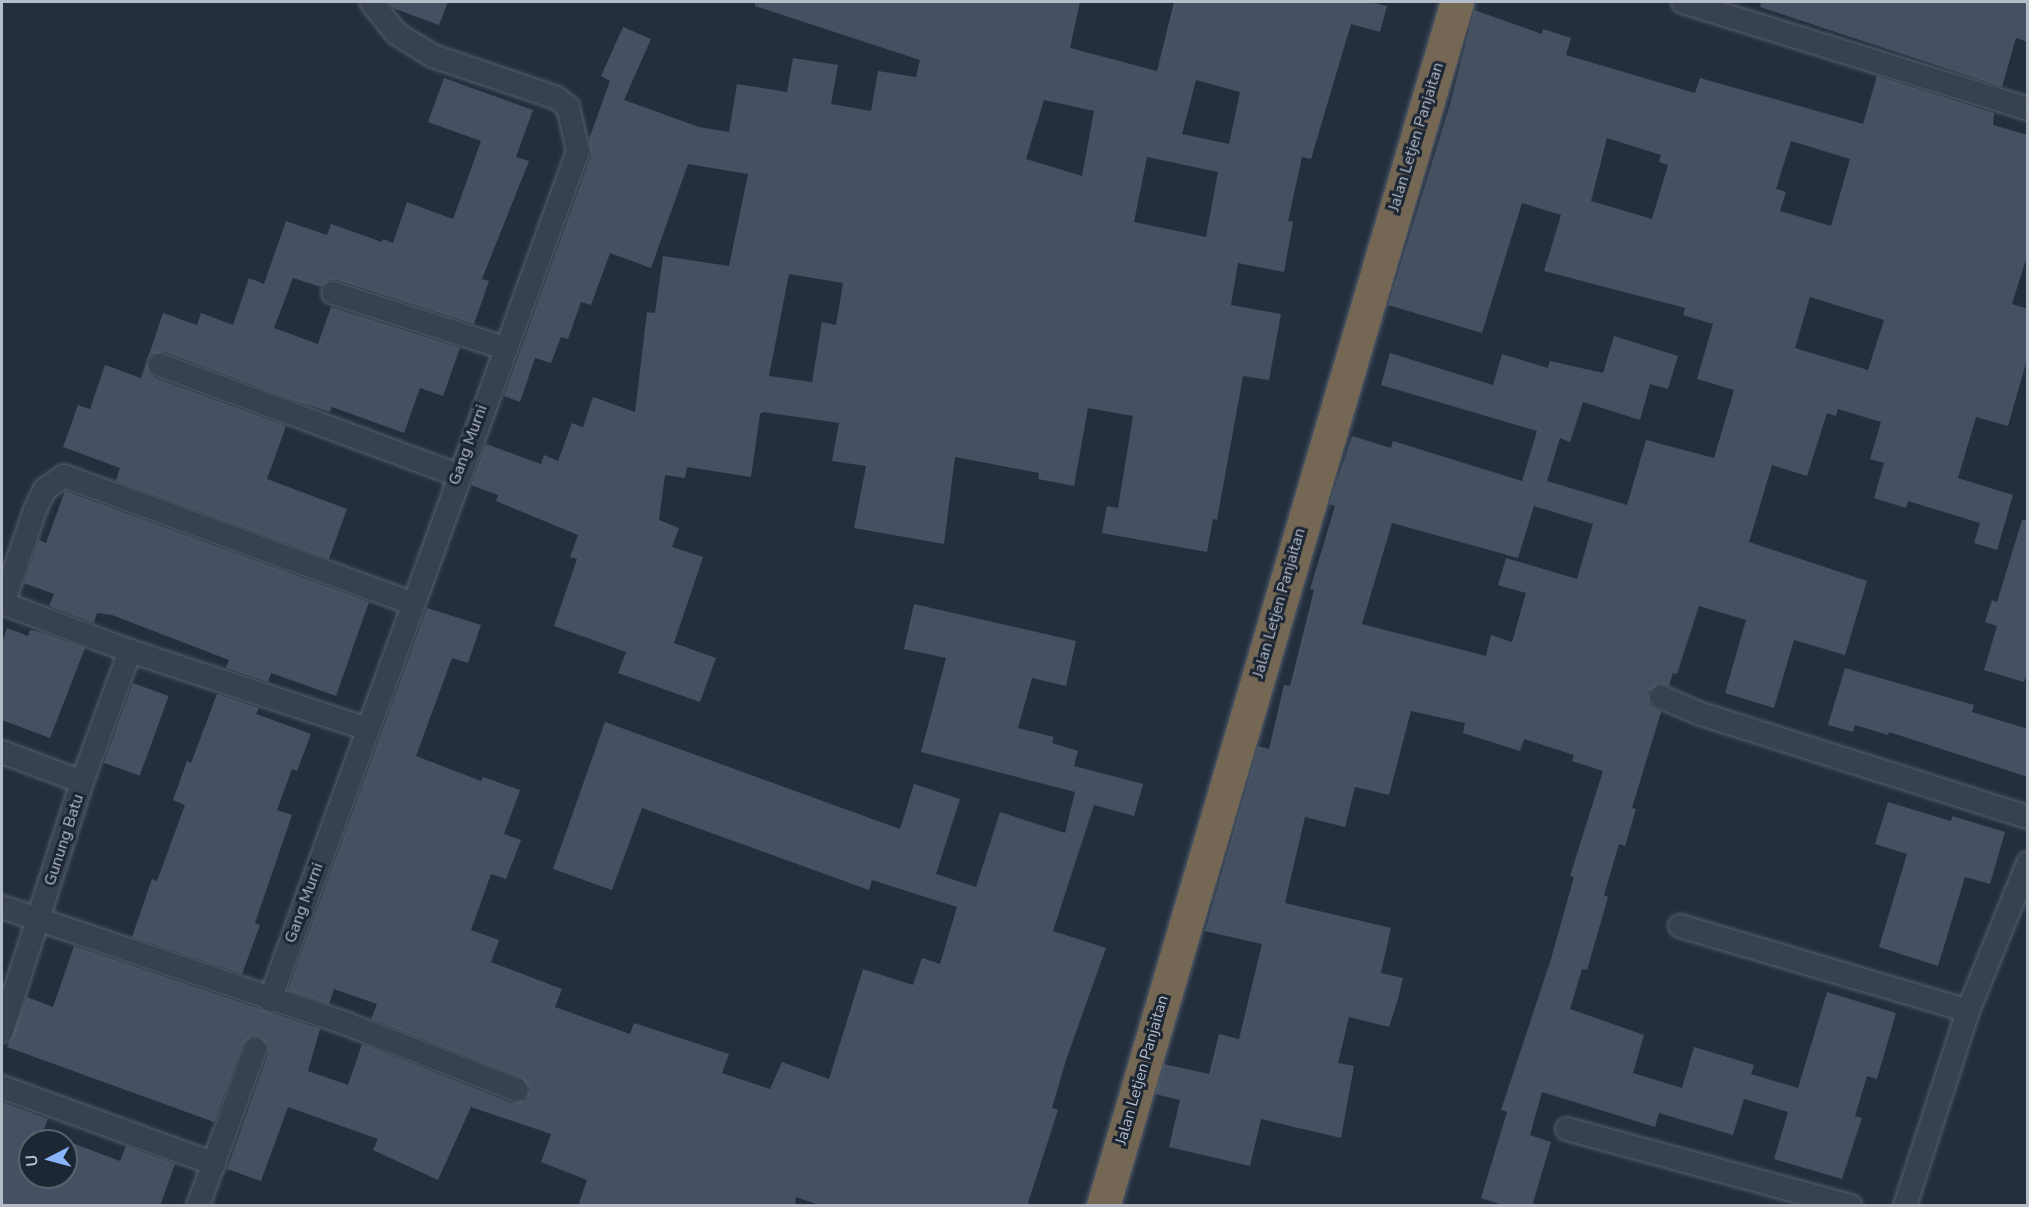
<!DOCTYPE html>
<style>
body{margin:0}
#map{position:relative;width:2029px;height:1207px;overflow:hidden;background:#242f3e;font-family:"Nunito Sans",sans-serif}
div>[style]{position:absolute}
.building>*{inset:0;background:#455162;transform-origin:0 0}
.roads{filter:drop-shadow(0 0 2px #565f6c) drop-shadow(0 0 2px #565f6c)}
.street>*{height:22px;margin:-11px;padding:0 11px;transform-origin:11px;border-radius:11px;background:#38414e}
.highway>*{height:33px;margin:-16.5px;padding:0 16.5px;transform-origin:16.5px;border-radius:16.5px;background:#746855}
span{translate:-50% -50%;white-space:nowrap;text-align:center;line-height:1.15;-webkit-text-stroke:6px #1d2633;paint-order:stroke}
.street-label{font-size:16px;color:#b4bcc9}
.frame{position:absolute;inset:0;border:3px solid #b4bcc9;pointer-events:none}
.north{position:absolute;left:18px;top:1129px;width:60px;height:60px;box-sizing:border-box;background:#1d2633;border:2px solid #59626f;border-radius:50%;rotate:264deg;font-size:16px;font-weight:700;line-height:24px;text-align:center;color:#b4bcc9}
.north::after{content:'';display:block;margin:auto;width:21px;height:27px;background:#8ab4f8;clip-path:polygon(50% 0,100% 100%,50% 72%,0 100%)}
</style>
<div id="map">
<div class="building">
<div style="clip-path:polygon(388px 2px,448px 2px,439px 25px,393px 8px)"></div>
<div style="clip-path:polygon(evenodd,755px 2px,1080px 2px,1070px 48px,1157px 71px,1174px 2px,1370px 2px,1387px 6px,1380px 32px,1351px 24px,1311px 159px,1302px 157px,1288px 221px,1293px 222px,1284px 272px,1238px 263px,1231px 305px,1281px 314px,1269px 380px,1243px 376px,1217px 520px,1213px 519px,1207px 552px,1102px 533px,1107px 506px,1118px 508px,1133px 416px,1088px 408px,1074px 486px,1038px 479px,1039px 473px,955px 457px,944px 544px,854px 528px,866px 466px,832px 461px,839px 423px,763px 412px,760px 414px,751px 477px,687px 467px,685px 478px,665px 475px,659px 520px,679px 528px,672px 547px,703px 557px,674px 643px,716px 658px,700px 702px,618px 673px,626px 652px,554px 626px,577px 559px,570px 557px,578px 535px,496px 501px,498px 495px,471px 485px,486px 444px,541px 464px,544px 455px,558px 461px,572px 423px,583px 427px,593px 397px,635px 412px,647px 312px,655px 313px,663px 256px,729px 266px,748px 174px,688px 164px,651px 268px,610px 253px,591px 305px,581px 302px,568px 339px,561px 337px,551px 363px,535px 358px,520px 402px,504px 396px,591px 156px,589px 139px,610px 81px,601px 76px,623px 27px,651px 39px,624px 100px,699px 127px,729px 132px,737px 84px,787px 92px,793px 58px,838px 65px,831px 104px,871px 111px,878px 71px,916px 77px,920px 60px,755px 6px,755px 2px,1196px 80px,1240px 92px,1229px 144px,1182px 134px,1196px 80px,755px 2px,1044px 100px,1094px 111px,1082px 176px,1026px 159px,1044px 100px,755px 2px,1147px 157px,1218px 172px,1206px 237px,1134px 222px,1147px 157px,755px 2px,789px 274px,843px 283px,836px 325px,822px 322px,812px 382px,769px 376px,789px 274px)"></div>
<div style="clip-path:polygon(1761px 2px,2028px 2px,2028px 42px,2016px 38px,2002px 87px,1760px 7px)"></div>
<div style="clip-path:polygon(evenodd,1474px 10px,1542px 34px,1543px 29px,1571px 38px,1566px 55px,1695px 93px,1700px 78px,1863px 124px,1877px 76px,1994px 113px,1993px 125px,2028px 135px,2028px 253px,2012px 304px,2028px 309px,2028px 356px,2008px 426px,1976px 417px,1958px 478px,2013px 495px,1997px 550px,1974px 543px,1980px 523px,1908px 501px,1906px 508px,1874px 498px,1884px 463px,1870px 459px,1881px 422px,1838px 409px,1836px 416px,1827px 413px,1807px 476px,1772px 465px,1749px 542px,1867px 581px,1845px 655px,1794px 640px,1774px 708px,1725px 693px,1746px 620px,1699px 606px,1677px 674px,1673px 673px,1669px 686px,1659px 684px,1648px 692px,1650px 705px,1661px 712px,1632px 808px,1636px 809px,1625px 846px,1619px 844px,1604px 895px,1608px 897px,1587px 970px,1582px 969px,1570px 1009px,1644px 1035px,1633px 1073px,1682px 1088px,1694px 1047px,1754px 1065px,1751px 1074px,1798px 1088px,1827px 992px,1896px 1013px,1877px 1079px,1867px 1076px,1855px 1116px,1862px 1118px,1842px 1179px,1774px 1159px,1788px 1112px,1744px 1099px,1733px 1135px,1659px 1113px,1655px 1127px,1542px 1092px,1530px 1135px,1551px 1142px,1532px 1206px,1506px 1206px,1481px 1198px,1507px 1112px,1501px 1110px,1551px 959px,1574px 877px,1570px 876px,1603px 771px,1572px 761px,1574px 755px,1524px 739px,1520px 751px,1463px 733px,1465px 723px,1411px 711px,1389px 795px,1355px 787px,1345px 827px,1305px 817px,1285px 903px,1391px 928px,1381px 973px,1403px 978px,1398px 999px,1389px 1027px,1349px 1017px,1338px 1063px,1354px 1066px,1341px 1138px,1261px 1119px,1250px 1166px,1169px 1147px,1180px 1100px,1155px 1094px,1164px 1064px,1209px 1074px,1219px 1034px,1239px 1039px,1262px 944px,1205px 931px,1258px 746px,1269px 749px,1284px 685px,1290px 686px,1314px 590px,1310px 589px,1335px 506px,1329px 504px,1352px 436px,1391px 448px,1393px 441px,1522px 481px,1537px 431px,1381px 385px,1390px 353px,1493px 385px,1502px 354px,1548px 368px,1550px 361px,1603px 373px,1614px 336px,1678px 356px,1668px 389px,1650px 384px,1640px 420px,1583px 402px,1570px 442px,1560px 438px,1547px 481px,1627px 505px,1646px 440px,1714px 458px,1734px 390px,1697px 379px,1713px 324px,1683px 315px,1685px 308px,1544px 271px,1561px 215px,1522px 203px,1482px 333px,1388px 305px,1450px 104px,1474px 10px,1607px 138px,1661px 155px,1659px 162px,1668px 165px,1652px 219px,1591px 201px,1607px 138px,1474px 10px,1791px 141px,1850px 159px,1831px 226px,1780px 211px,1786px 192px,1776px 189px,1791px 141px,1474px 10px,1810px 297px,1884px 320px,1868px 370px,1795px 348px,1810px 297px,1474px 10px,1534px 506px,1593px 524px,1577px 579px,1506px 558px,1498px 585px,1526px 593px,1512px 642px,1491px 635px,1486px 656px,1362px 624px,1392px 523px,1518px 558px,1534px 506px)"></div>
<div style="clip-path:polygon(444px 78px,533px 110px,516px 157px,529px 161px,482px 279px,489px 281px,474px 324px,337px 280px,330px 280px,321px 287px,293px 278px,274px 328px,318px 344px,331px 307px,460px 348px,443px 396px,420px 388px,404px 433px,332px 407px,330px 412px,295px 401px,165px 352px,152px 354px,147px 361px,149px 373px,155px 378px,286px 426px,267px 479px,347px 509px,329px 559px,116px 481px,120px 468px,63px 447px,78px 405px,90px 409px,105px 365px,141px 378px,163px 313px,197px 325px,201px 313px,233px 325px,249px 278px,264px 284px,286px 221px,327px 235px,331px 224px,382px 242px,383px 239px,393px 243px,407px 202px,453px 219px,481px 141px,428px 122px)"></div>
<div style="clip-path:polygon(65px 491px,369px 602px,336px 696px,271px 673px,268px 682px,226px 668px,229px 660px,112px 615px,97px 613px,94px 623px,49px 606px,54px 594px,24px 583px,39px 540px,46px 543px)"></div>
<div style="clip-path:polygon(2022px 520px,2028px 520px,2028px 670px,2024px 682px,1984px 670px,1997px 626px,1985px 622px,1992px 600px,1997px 602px)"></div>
<div style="clip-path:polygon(914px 604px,1076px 641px,1066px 686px,1032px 678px,1018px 728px,1054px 737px,1052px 743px,1078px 751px,1074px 766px,1143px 784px,1134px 816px,1094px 805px,1053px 931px,1106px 948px,1066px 1060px,1052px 1108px,1058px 1110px,1027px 1206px,822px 1206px,796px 1197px,795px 1206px,578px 1206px,587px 1180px,541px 1162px,551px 1134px,471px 1107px,438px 1180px,373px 1150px,378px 1139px,288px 1107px,261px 1181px,227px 1169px,268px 1054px,268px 1046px,260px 1037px,252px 1036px,243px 1044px,214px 1122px,7px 1047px,27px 997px,53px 1007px,74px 946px,320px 1029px,308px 1071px,348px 1085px,362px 1044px,512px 1103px,526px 1100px,530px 1089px,522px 1078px,371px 1019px,377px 1004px,334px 989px,329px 1004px,288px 990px,427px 608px,481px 625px,468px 663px,452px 658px,416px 756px,481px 781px,483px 777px,520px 790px,504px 834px,521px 840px,506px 879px,491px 874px,471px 930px,499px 940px,491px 962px,562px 989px,555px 1007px,630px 1034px,634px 1023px,729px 1054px,722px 1073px,770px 1089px,782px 1062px,829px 1079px,863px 969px,913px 985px,922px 958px,940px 964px,957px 907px,872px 880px,869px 890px,642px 808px,612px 890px,553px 869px,605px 722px,900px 829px,914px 784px,960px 799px,936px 874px,976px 887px,1000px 812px,1065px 833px,1075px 792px,921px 752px,946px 658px,904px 649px)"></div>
<div style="clip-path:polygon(7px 628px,28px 636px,30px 630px,40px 632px,85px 648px,50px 738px,2px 720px,2px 643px)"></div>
<div style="clip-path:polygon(1845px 668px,1974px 705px,1972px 712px,2028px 729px,2028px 777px,1889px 732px,1888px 735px,1855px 725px,1853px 732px,1828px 725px)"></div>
<div style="left:133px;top:683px;width:38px;height:85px;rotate:20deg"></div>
<div style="clip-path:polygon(217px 694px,259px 708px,256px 714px,311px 734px,297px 771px,292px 769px,277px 810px,292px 815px,255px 923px,260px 925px,242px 974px,132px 937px,152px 879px,157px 881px,185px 805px,173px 800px,187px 761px,191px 763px)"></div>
<div style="clip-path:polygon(1888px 802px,1951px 821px,1952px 816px,2005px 832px,1990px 884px,1965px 877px,1938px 966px,1879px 947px,1907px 854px,1875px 844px)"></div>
<div style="clip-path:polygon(evenodd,2px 1102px,48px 1119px,43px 1132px,120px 1161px,126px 1146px,175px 1164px,160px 1206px,2px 1206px,2px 1102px,30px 1141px,66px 1141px,66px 1177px,30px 1177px,30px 1141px)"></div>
</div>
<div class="roads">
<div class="street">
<div style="left:1683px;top:2px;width:361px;rotate:17.2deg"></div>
<div style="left:333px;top:293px;width:180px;rotate:17.8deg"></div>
<div style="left:160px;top:365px;width:317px;rotate:20.3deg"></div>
<div style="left:2px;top:603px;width:137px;rotate:20.6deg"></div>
<div style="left:130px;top:651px;width:250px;rotate:18.2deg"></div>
<div style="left:3px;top:604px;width:99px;rotate:-71.2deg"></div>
<div style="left:35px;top:510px;width:23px;rotate:-65deg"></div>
<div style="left:45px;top:489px;width:23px;rotate:-34deg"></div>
<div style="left:64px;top:476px;width:370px;rotate:20.1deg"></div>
<div style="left:1661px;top:697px;width:43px;rotate:23deg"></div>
<div style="left:1701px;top:714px;width:343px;rotate:17.5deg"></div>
<div style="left:2px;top:752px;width:85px;rotate:20.6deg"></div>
<div style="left:2px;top:907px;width:364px;rotate:18.7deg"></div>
<div style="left:347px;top:1024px;width:182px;rotate:21.2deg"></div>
<div style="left:1680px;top:926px;width:300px;rotate:16.4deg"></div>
<div style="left:270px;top:1000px;width:903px;rotate:-70.06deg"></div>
<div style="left:578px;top:151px;width:45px;rotate:-102.8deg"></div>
<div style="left:568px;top:107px;width:14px;rotate:-141deg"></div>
<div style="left:557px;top:98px;width:131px;rotate:-161.3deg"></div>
<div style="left:433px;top:56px;width:42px;rotate:-148.6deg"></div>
<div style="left:397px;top:34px;width:41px;rotate:-129.1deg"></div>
<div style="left:2px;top:1031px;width:262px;rotate:-72.2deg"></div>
<div style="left:82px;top:782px;width:140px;rotate:-69.9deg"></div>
<div style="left:2px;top:1087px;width:226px;rotate:19.9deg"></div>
<div style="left:1567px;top:1129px;width:294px;rotate:15.2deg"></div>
<div style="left:198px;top:1206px;width:167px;rotate:-70deg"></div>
<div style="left:1905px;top:1206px;width:205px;rotate:-72.1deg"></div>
<div style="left:1968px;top:1011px;width:160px;rotate:-67.9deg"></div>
</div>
<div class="highway">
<div style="left:1103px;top:1206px;width:1255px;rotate:-73.62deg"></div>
</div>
</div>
<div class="street-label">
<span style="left:1416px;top:137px;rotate:-73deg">Jalan Letjen Panjaitan</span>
<span style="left:468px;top:445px;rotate:-70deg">Gang Murni</span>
<span style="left:1279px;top:603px;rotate:-74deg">Jalan Letjen Panjaitan</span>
<span style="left:64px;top:840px;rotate:-72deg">Gunung Batu</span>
<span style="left:304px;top:903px;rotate:-70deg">Gang Murni</span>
<span style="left:1142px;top:1070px;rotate:-74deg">Jalan Letjen Panjaitan</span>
</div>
<div class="frame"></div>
<div class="north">U</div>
</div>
